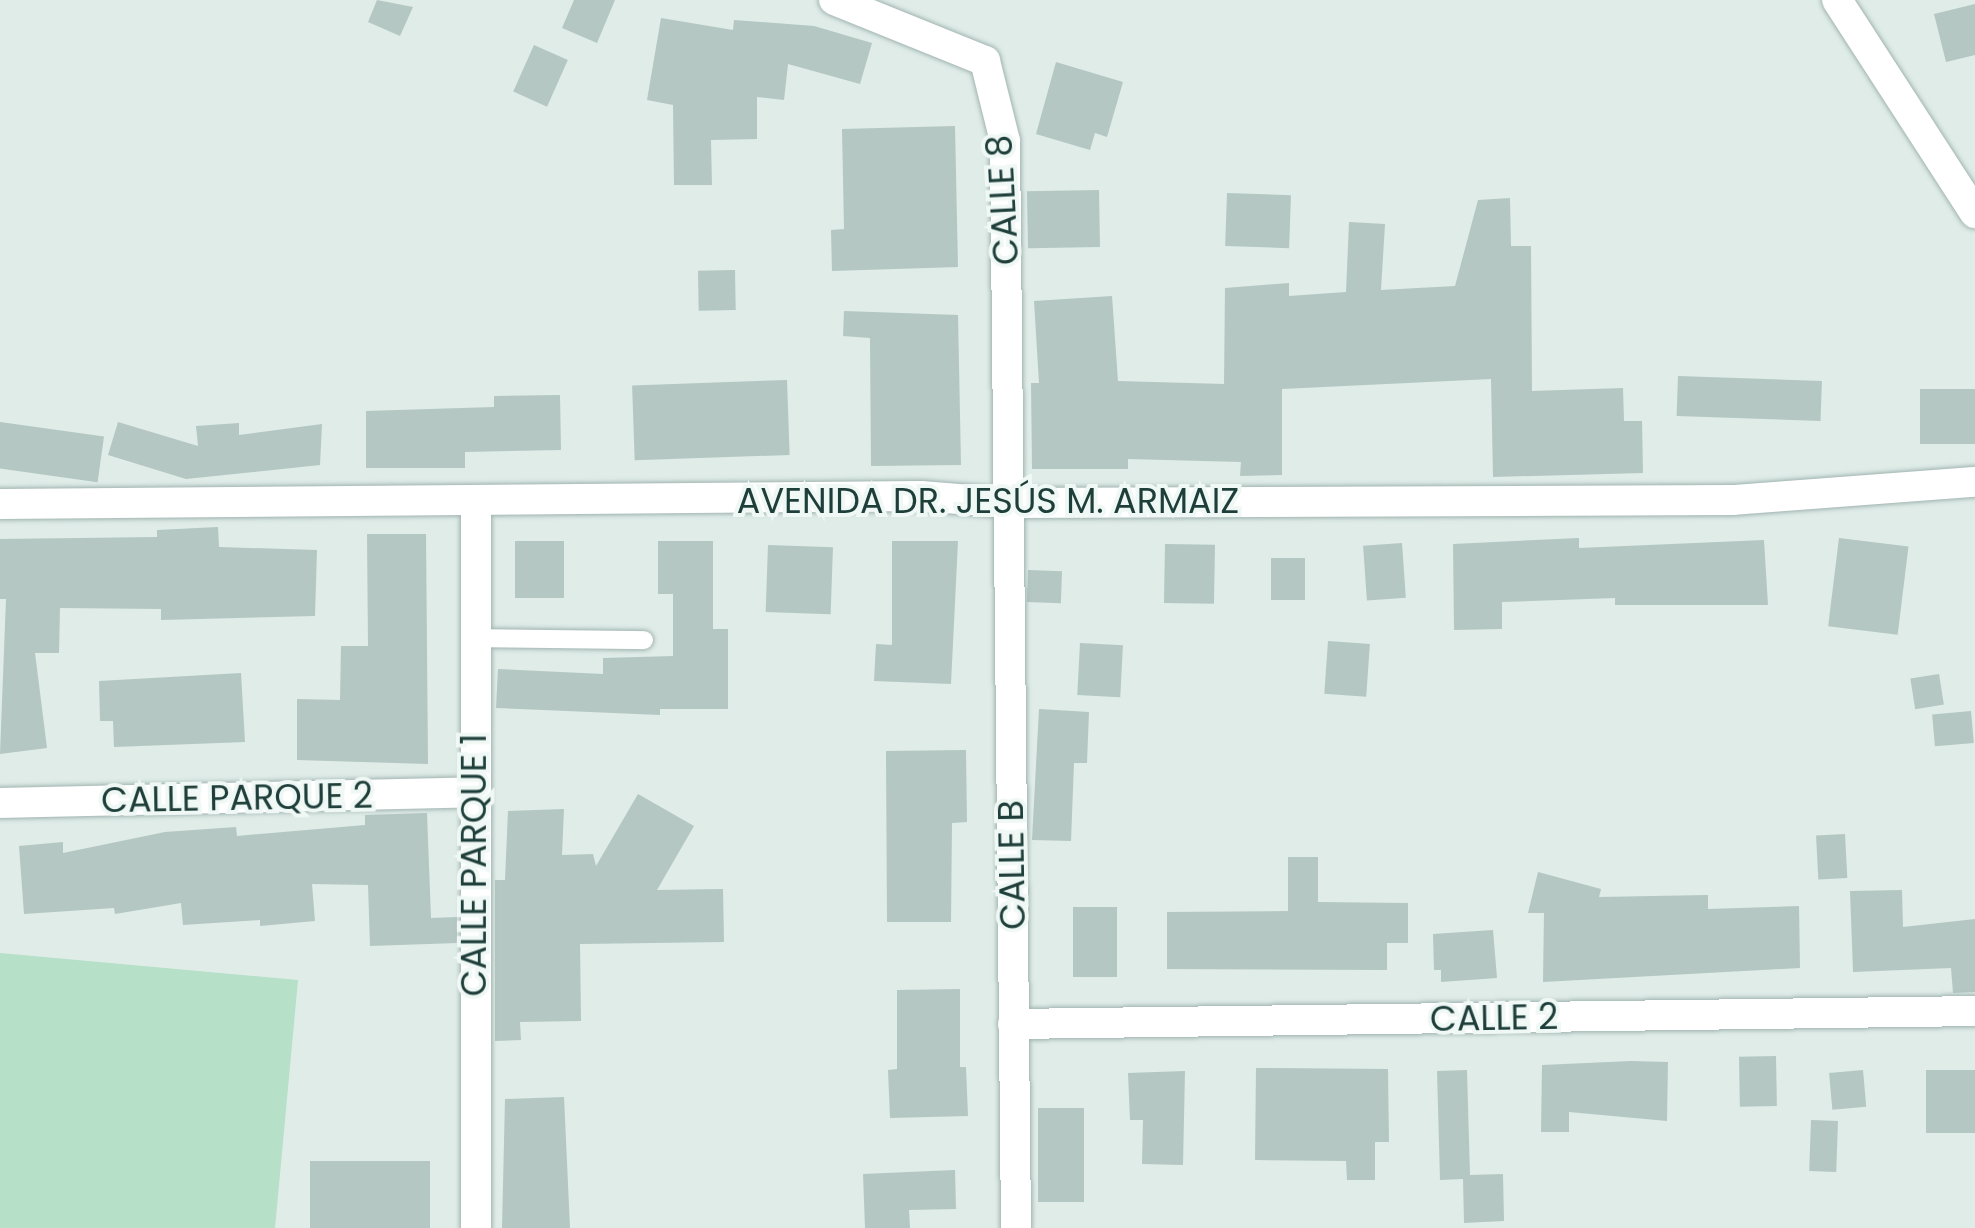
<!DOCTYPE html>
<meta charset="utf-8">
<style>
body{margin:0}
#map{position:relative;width:1975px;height:1228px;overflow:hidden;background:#dfece8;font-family:Poppins,sans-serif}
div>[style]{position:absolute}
.green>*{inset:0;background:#b6e0c7}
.building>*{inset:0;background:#b4c7c2;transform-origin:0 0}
.roads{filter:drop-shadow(0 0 2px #a1b4b0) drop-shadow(0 0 2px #a1b4b0)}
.service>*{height:18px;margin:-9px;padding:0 9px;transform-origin:9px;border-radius:9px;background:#fff}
.minor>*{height:30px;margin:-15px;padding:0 15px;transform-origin:15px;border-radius:15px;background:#fff}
.tertiary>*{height:30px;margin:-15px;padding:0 15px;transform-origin:15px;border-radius:15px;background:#fff}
span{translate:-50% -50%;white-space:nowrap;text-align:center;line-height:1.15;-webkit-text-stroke:8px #f0f8f5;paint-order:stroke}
.street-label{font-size:35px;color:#1e3e3a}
</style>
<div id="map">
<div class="green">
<div style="clip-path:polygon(0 953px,298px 980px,275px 1228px,0 1228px)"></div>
</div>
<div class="building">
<div style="clip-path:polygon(377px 0,413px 7px,400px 36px,368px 22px)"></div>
<div style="clip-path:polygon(574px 0,615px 0,597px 43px,562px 28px)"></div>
<div style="clip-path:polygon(1975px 4px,1975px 55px,1946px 62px,1934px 14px)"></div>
<div style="clip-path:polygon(661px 18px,733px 30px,734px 20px,814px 26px,872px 43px,860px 84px,788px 64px,784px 100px,757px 97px,757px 139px,711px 140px,712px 185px,674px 185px,673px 105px,647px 100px)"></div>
<div style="left:534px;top:45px;width:37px;height:51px;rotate:24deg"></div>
<div style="clip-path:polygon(1056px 62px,1123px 82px,1107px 137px,1095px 133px,1090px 150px,1036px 134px)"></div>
<div style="clip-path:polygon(955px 126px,958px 267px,832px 271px,831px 230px,844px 229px,842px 129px)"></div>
<div style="left:1099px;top:190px;width:57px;height:72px;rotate:89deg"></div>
<div style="left:1227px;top:193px;width:64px;height:53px;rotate:2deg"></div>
<div style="clip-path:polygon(1510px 198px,1511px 246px,1531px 246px,1532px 391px,1623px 388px,1624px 421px,1642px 421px,1643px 473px,1493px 477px,1491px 379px,1282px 389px,1282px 475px,1240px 476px,1241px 462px,1128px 459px,1128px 469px,1032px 469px,1031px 383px,1039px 383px,1034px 301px,1112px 296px,1118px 381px,1224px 384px,1225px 288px,1289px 283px,1289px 296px,1346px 292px,1349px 222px,1385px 224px,1381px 290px,1455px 286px,1478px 200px)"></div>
<div style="left:735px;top:270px;width:40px;height:37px;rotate:89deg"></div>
<div style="clip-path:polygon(844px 311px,958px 315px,961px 465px,871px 466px,870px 338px,843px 336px)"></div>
<div style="left:1678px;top:376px;width:144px;height:40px;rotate:2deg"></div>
<div style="left:787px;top:380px;width:75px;height:155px;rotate:88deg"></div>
<div style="left:1975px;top:389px;width:55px;height:55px;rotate:90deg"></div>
<div style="clip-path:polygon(560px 395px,561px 450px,465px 452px,465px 468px,366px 468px,366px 411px,494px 407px,494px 396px)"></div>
<div style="left:0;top:422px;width:105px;height:46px;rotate:8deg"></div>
<div style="clip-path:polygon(118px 422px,198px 446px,196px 426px,239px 423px,239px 435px,322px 424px,320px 465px,186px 479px,108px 455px)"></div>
<div style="clip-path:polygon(218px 527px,219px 547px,317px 550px,315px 616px,161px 620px,161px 609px,60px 608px,59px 653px,35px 653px,47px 748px,0 754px,6px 599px,0 599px,0 539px,157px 537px,157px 530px)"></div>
<div style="clip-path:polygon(367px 534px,426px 534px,428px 764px,297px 760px,297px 699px,340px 700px,341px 646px,368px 646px)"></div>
<div style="clip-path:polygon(1579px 538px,1579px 548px,1764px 540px,1768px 605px,1615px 605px,1615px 598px,1502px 602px,1502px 629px,1454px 630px,1453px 544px)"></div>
<div style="left:1839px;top:538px;width:70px;height:89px;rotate:7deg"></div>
<div style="left:515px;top:541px;width:49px;height:57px"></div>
<div style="clip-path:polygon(658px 541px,713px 541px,713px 629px,728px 629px,728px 709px,660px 709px,660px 715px,496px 708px,498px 669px,603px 674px,603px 658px,673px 656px,673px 594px,658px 594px)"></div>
<div style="clip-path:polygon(892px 541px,958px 541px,951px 684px,874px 681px,876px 644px,892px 645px)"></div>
<div style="left:1402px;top:543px;width:55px;height:39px;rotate:86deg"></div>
<div style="left:1165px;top:544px;width:50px;height:59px;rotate:1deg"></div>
<div style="left:768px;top:545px;width:65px;height:67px;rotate:2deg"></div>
<div style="left:1271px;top:558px;width:34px;height:42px"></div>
<div style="left:1028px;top:570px;width:34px;height:32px;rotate:2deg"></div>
<div style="left:1328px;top:641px;width:42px;height:53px;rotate:4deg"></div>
<div style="left:1080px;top:643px;width:43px;height:52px;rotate:3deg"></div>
<div style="clip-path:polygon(241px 673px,245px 742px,114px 747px,113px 721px,100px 721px,99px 681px)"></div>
<div style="left:1939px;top:674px;width:31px;height:29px;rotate:81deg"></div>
<div style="clip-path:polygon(1039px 709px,1089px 712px,1087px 763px,1074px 763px,1071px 841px,1032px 840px)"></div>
<div style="left:1971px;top:711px;width:32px;height:39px;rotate:85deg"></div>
<div style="clip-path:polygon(966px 750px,967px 822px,952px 823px,951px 922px,887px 922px,886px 751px)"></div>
<div style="clip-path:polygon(638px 794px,694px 826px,657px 890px,723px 889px,724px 942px,580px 944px,581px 1021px,520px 1022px,521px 1040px,495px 1041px,495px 880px,505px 880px,508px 811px,564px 809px,562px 855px,593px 854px,596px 866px)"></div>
<div style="clip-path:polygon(427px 813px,431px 918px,457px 917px,457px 943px,370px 946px,368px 885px,312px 884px,315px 921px,260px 926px,260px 920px,183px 925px,181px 903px,115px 914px,114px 908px,24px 914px,19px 846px,63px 842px,63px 853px,165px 832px,236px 827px,237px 836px,365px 825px,365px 815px)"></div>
<div style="left:1845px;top:834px;width:44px;height:29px;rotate:87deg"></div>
<div style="clip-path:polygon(1288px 857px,1318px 857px,1318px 902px,1408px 903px,1408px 943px,1387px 943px,1387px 970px,1167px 969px,1167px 912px,1288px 911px)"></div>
<div style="clip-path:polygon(1538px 872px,1601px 889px,1599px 897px,1708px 895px,1708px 909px,1799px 906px,1800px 968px,1543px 982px,1544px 913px,1528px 913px)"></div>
<div style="clip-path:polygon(1902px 890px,1903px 927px,1975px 919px,1975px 992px,1953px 993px,1951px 968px,1853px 972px,1850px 891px)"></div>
<div style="left:1073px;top:907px;width:44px;height:70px"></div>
<div style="clip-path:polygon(1493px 930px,1497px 978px,1441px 982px,1441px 970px,1434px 970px,1433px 934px)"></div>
<div style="clip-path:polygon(960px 989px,960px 1067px,966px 1067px,968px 1116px,890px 1118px,888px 1070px,897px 1069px,897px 990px)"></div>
<div style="left:1776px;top:1056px;width:50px;height:37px;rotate:89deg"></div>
<div style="clip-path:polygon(1631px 1061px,1668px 1062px,1667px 1121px,1569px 1112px,1569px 1132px,1541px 1132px,1542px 1065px)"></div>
<div style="clip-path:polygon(1256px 1068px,1388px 1069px,1389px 1142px,1375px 1142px,1375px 1180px,1347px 1180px,1346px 1161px,1255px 1160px)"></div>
<div style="clip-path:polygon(1467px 1070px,1470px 1175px,1503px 1174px,1504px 1221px,1464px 1223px,1463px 1179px,1440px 1180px,1437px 1071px)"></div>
<div style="left:1863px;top:1070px;width:37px;height:34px;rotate:85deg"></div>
<div style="left:1926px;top:1070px;width:49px;height:63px"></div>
<div style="clip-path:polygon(1185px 1071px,1183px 1165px,1142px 1164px,1143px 1120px,1130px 1120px,1128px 1073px)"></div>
<div style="clip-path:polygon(564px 1097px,570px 1228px,502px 1228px,505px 1099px)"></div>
<div style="left:1038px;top:1108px;width:46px;height:94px"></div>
<div style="left:1811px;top:1120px;width:27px;height:51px;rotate:2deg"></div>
<div style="left:310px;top:1161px;width:120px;height:67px"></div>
<div style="clip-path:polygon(955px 1170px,956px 1209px,909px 1210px,910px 1228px,865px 1228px,863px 1174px)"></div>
</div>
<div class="roads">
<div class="service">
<div style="left:475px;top:638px;width:169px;rotate:0.7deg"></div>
</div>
<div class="minor">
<div style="left:834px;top:0;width:163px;rotate:22deg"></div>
<div style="left:985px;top:61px;width:82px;rotate:76deg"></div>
<div style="left:1005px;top:141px;width:1087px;rotate:89.42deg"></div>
<div style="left:476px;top:502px;width:726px;rotate:90deg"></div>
<div style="left:0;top:504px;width:921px;rotate:-0.5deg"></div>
<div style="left:921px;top:496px;width:88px;rotate:4.5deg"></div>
<div style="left:1009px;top:503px;width:724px;rotate:-0.24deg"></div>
<div style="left:1733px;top:500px;width:243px;rotate:-4.3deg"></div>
<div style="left:0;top:803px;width:473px;rotate:-1.3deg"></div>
<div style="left:1013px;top:1024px;width:962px;rotate:-0.77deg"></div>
</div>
<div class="tertiary">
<div style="left:1837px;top:0;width:254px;rotate:57.1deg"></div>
</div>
</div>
<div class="street-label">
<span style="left:1003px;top:200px;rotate:-93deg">CALLE 8</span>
<span style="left:988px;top:501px">AVENIDA DR. JESÚS M. ARMAIZ</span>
<span style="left:237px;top:798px;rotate:-1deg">CALLE PARQUE 2</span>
<span style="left:474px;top:865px;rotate:-90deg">CALLE PARQUE 1</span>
<span style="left:1012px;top:865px;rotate:-91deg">CALLE B</span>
<span style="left:1494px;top:1018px;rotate:-1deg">CALLE 2</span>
</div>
</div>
